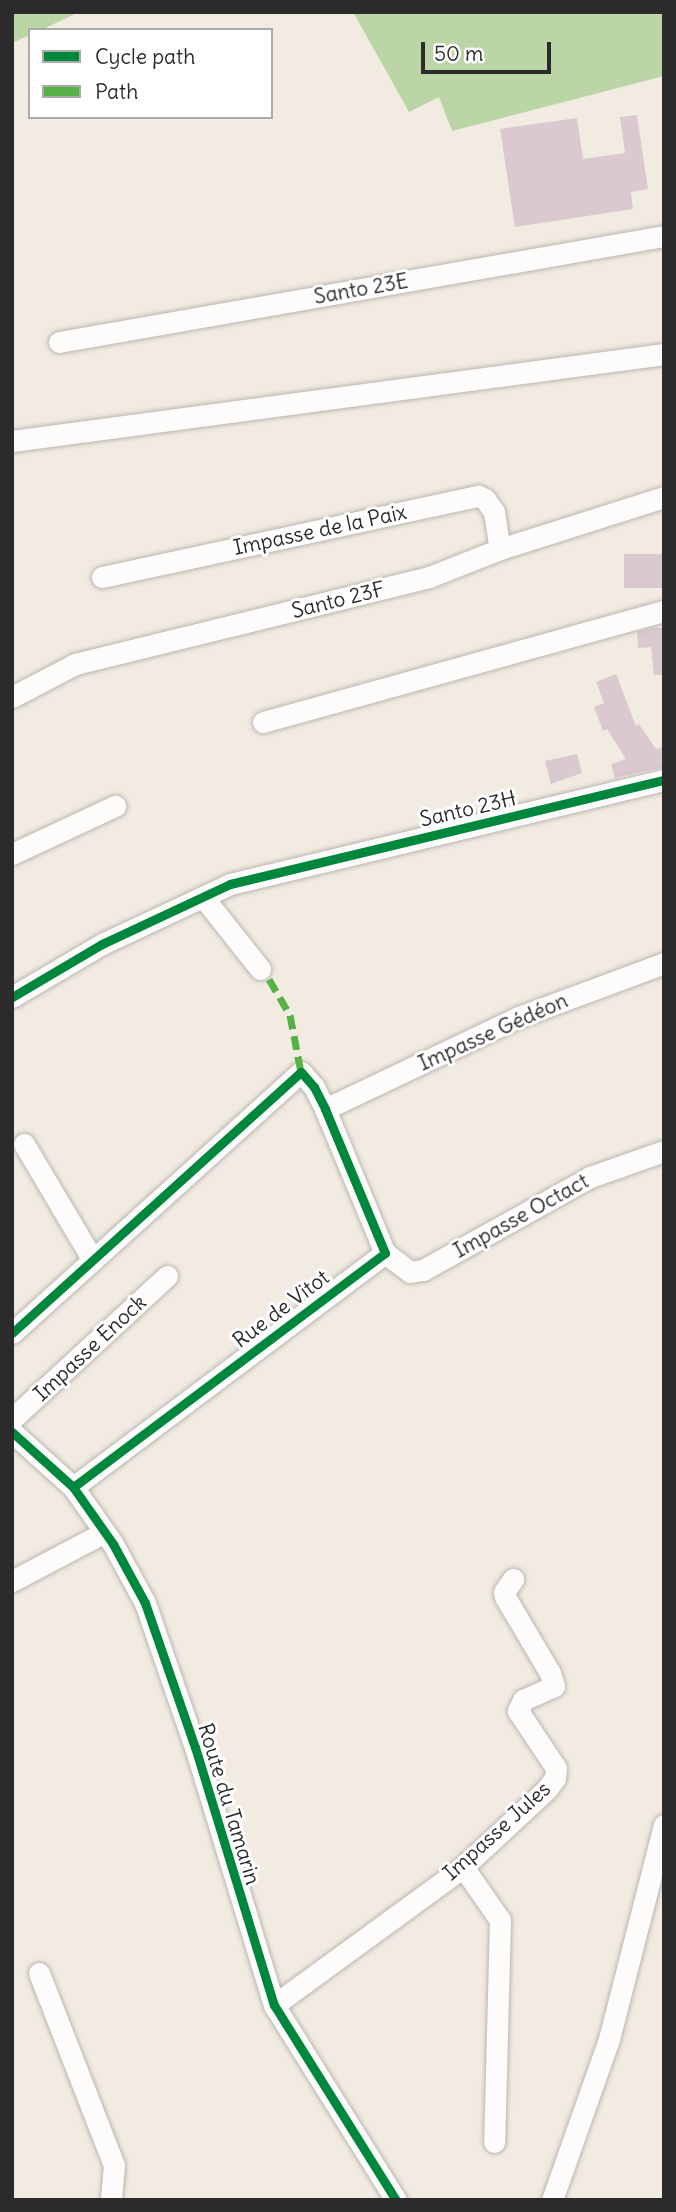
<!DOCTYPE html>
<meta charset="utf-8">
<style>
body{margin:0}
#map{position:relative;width:676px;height:2212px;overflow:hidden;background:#f2ebe2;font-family:Delius,sans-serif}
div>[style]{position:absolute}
.green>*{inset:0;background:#bbd5a6}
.building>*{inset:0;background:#dac9cf;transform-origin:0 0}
.roads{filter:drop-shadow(0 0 2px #bab6b0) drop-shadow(0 0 2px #bab6b0)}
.minor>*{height:21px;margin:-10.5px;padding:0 10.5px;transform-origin:10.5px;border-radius:10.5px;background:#fdfcfb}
.quiet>*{height:7px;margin-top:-3.5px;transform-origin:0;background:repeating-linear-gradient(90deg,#56b246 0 14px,transparent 0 21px)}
.cycleway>*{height:9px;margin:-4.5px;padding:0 4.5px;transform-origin:4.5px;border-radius:4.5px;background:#00873e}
span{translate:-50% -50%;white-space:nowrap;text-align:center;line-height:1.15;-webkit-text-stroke:6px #fff;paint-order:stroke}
.street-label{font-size:21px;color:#2b2b2b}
.frame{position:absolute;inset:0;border:14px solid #2b2b2b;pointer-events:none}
.legend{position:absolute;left:28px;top:28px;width:245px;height:91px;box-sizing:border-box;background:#fff;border:2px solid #aaa;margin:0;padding:9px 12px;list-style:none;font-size:21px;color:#2b2b2b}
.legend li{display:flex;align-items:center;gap:14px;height:35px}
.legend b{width:35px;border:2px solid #aaa}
.scale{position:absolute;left:421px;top:42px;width:130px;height:32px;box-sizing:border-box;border:4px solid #2b2b2b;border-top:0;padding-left:9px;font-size:21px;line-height:24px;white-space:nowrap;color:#2b2b2b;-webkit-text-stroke:5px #fff;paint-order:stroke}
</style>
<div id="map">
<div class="green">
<div style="clip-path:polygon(12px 12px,79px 12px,41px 30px,30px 30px,30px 35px,12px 43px)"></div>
<div style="clip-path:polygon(353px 12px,664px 12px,664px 76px,452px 131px,439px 97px,409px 112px)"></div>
</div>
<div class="building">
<div style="clip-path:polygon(637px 115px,648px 189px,631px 192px,633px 209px,515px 227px,500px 129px,577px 118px,583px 159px,625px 153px,620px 117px)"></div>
<div style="left:664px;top:554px;width:34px;height:40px;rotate:90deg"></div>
<div style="clip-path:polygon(652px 628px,664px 628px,664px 675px,654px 675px,651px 647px,638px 648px,637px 632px)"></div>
<div style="clip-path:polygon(616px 674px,636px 726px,639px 724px,656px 749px,664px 747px,664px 767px,615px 778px,611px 764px,626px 759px,607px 729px,603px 731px,594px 707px,604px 703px,596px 682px)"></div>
<div style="clip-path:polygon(577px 754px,582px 773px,551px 784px,545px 761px)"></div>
</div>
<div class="roads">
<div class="minor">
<div style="left:59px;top:342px;width:614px;rotate:-9.94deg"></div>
<div style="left:12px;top:441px;width:658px;rotate:-7.6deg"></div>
<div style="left:102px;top:577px;width:385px;rotate:-12.2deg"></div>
<div style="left:478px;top:496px;width:8px;rotate:23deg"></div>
<div style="left:485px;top:499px;width:16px;rotate:55deg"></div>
<div style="left:494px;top:512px;width:37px;rotate:81deg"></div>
<div style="left:12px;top:697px;width:71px;rotate:-27.6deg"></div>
<div style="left:75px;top:664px;width:365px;rotate:-13.8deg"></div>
<div style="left:429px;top:577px;width:76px;rotate:-21.5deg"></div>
<div style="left:500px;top:549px;width:172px;rotate:-17.6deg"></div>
<div style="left:263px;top:722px;width:416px;rotate:-15.5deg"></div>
<div style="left:12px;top:854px;width:114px;rotate:-25deg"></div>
<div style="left:203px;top:897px;width:92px;rotate:51.6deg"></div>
<div style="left:12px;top:997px;width:104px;rotate:-30.5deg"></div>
<div style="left:102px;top:944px;width:141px;rotate:-25.1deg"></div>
<div style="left:230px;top:884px;width:446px;rotate:-13.5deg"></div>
<div style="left:325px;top:1109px;width:215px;rotate:-25.4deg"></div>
<div style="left:519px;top:1017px;width:155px;rotate:-20.4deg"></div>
<div style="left:24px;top:1144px;width:135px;rotate:59.3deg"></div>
<div style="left:385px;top:1253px;width:31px;rotate:37deg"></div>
<div style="left:410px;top:1272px;width:13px;rotate:-9deg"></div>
<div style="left:423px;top:1270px;width:191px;rotate:-29.1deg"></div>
<div style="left:590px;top:1177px;width:78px;rotate:-19.4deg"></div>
<div style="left:12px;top:1333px;width:389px;rotate:-42.1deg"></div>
<div style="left:301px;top:1072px;width:20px;rotate:49deg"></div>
<div style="left:314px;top:1087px;width:25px;rotate:63deg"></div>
<div style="left:325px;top:1109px;width:156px;rotate:67.4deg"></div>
<div style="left:385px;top:1253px;width:390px;rotate:143.1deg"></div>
<div style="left:12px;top:1419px;width:211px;rotate:-42.7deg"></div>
<div style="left:12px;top:1432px;width:82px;rotate:42deg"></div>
<div style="left:73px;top:1487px;width:70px;rotate:54.9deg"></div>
<div style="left:113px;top:1544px;width:67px;rotate:61.5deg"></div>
<div style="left:145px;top:1603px;width:152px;rotate:70.9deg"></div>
<div style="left:195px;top:1747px;width:270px;rotate:73deg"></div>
<div style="left:274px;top:2005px;width:230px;rotate:58deg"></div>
<div style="left:12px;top:1581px;width:105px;rotate:-27.8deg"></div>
<div style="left:463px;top:1867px;width:65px;rotate:55.1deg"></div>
<div style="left:500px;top:1920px;width:222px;rotate:91.5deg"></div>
<div style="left:39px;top:1973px;width:206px;rotate:68.7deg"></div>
<div style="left:114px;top:2165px;width:35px;rotate:95deg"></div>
<div style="left:274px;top:2005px;width:234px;rotate:-36.1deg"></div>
<div style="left:463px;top:1867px;width:115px;rotate:-42.9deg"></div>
<div style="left:547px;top:1789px;width:14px;rotate:-54deg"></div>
<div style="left:555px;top:1778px;width:10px;rotate:-84deg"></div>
<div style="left:556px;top:1768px;width:69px;rotate:-123.7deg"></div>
<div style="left:518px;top:1711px;width:12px;rotate:-66deg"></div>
<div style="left:523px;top:1700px;width:34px;rotate:-24deg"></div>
<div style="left:554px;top:1686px;width:14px;rotate:-107deg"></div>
<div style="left:550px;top:1673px;width:88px;rotate:-120.6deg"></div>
<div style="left:505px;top:1597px;width:5px;rotate:-101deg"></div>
<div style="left:504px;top:1592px;width:16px;rotate:-55deg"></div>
<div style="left:552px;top:2200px;width:171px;rotate:-70.5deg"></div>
<div style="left:609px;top:2039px;width:221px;rotate:-75.6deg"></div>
</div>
</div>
<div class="quiet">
<div style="left:269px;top:979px;width:42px;rotate:59.7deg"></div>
<div style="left:290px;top:1015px;width:58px;rotate:79.1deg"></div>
</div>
<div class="cycleway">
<div style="left:12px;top:997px;width:104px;rotate:-30.5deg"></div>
<div style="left:102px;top:944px;width:141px;rotate:-25.1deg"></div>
<div style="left:230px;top:884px;width:446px;rotate:-13.5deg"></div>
<div style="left:12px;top:1333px;width:389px;rotate:-42.1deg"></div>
<div style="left:301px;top:1072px;width:20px;rotate:49deg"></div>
<div style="left:314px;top:1087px;width:25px;rotate:63deg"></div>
<div style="left:325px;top:1109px;width:156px;rotate:67.4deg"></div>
<div style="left:385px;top:1253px;width:390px;rotate:143.1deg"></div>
<div style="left:12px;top:1432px;width:82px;rotate:42deg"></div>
<div style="left:73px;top:1487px;width:70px;rotate:54.9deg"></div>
<div style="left:113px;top:1544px;width:67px;rotate:61.5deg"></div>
<div style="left:145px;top:1603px;width:152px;rotate:70.9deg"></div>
<div style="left:195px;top:1747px;width:270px;rotate:73deg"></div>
<div style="left:274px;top:2005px;width:230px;rotate:58deg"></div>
</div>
<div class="street-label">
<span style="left:361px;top:289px;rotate:-10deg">Santo 23E</span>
<span style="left:320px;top:530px;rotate:-12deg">Impasse de la Paix</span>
<span style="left:338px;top:600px;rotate:-14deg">Santo 23F</span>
<span style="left:468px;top:809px;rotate:-13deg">Santo 23H</span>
<span style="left:493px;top:1032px;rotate:-24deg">Impasse Gédéon</span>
<span style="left:521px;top:1216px;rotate:-29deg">Impasse Octact</span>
<span style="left:281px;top:1309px;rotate:-37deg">Rue de Vitot</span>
<span style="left:90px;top:1348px;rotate:-43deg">Impasse Enock</span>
<span style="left:229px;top:1804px;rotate:73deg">Route du Tamarin</span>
<span style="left:497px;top:1831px;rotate:-42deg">Impasse Jules</span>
</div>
<div class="frame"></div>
<ul class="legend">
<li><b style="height:9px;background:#00873e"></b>Cycle path</li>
<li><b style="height:9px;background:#56b246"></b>Path</li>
</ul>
<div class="scale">50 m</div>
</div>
